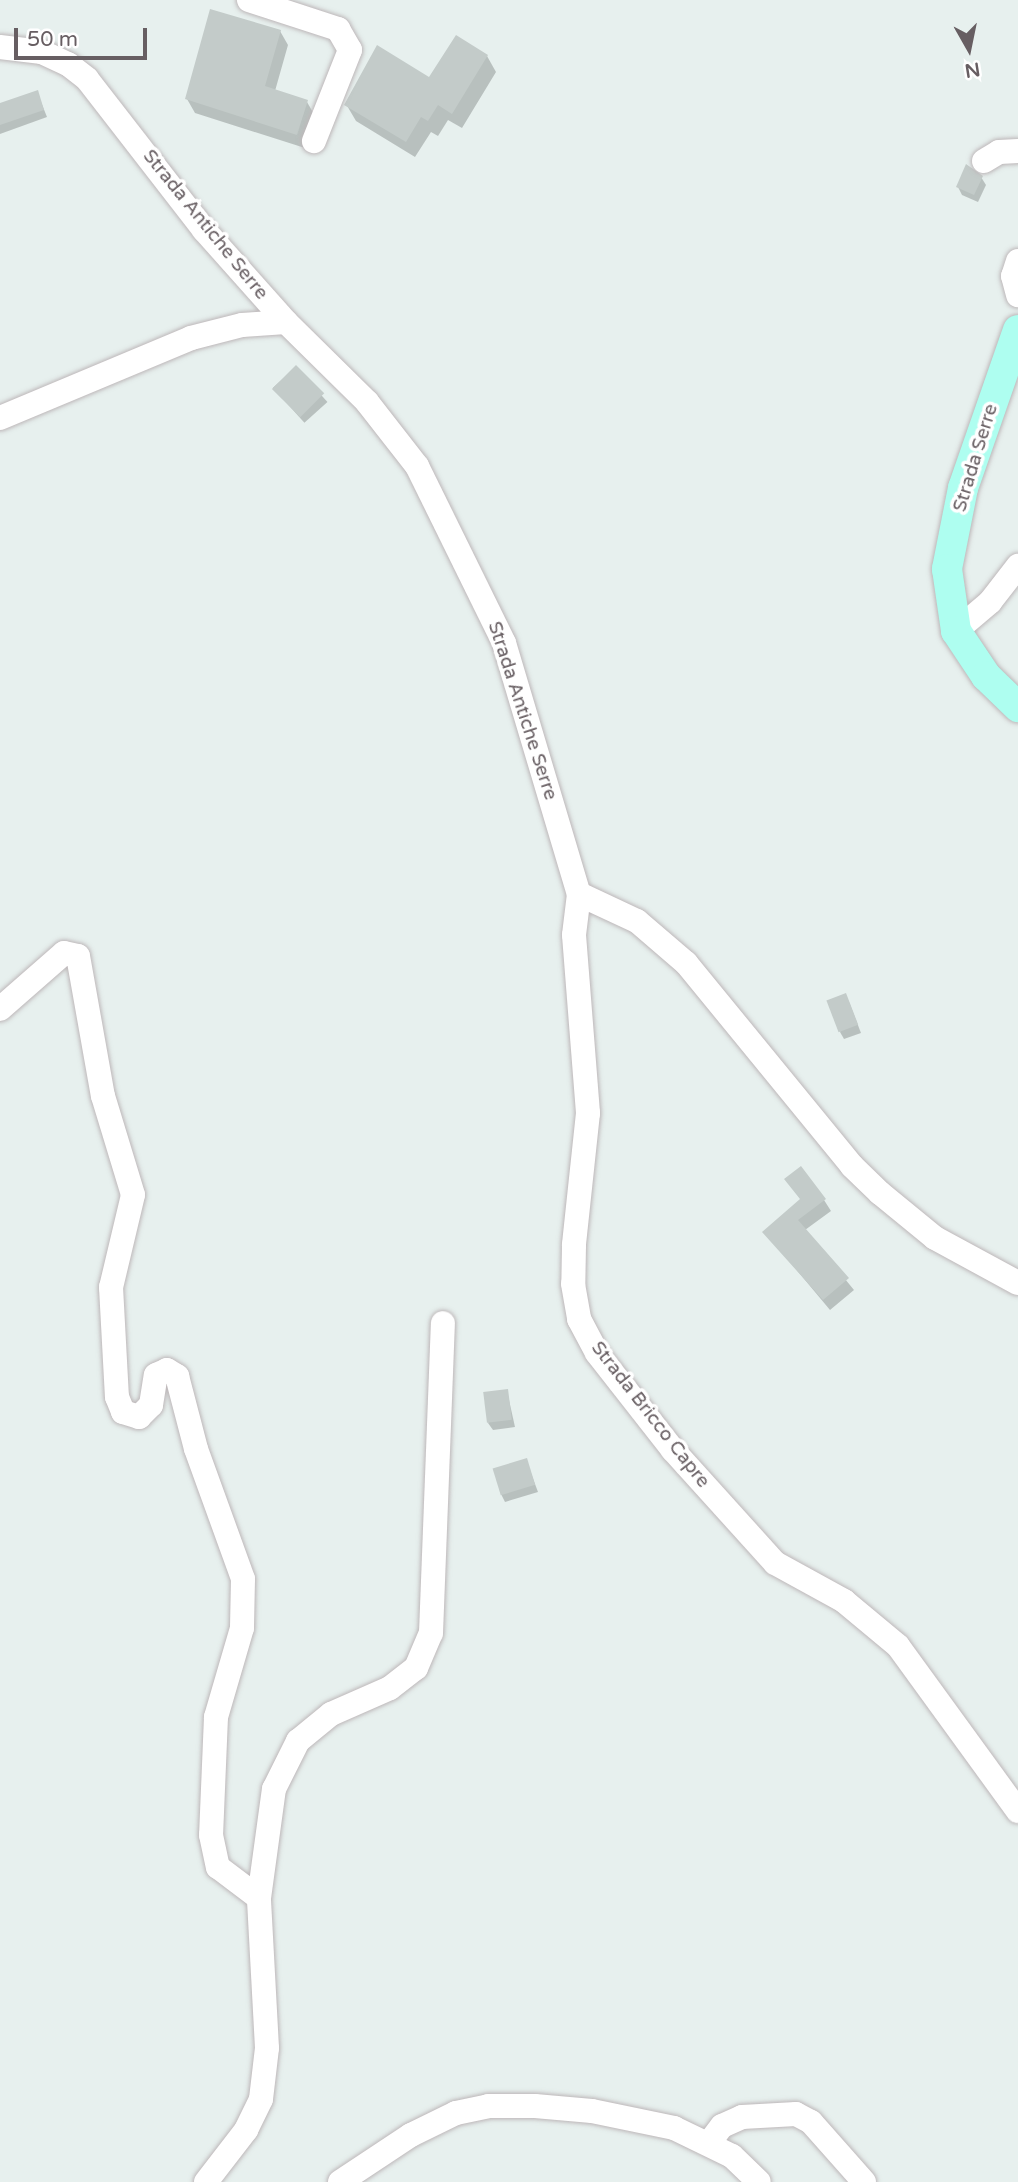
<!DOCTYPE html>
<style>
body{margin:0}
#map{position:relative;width:1018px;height:2182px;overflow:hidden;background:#e7f0ee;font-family:"Varela Round",sans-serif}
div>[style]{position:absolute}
.shadow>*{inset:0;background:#0003;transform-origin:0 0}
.building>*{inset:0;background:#c3cbc9;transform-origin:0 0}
.roads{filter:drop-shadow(0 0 2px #bdb7b9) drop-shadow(0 0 2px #bdb7b9)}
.minor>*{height:24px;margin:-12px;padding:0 12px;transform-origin:12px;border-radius:12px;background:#fff}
.major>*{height:30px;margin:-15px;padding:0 15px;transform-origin:15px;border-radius:15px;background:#aefef0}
span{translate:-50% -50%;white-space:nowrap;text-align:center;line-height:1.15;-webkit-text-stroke:7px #fff;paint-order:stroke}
.street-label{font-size:19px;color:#675e62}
.north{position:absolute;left:934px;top:14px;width:70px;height:70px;-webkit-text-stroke:5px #fff;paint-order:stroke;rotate:171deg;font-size:19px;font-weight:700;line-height:28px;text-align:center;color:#675e62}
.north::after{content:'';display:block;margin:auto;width:24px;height:32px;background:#675e62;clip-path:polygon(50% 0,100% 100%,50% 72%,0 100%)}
.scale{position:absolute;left:14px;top:28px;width:133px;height:32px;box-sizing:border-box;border:4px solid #675e62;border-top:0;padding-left:9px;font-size:21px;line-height:24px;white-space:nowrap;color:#675e62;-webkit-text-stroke:5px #fff;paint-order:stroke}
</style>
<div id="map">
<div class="shadow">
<div style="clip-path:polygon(280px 31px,288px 45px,275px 91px,307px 102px,315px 116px,305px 148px,195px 113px,187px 99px)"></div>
<div style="clip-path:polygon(487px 56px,496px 72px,462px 128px,448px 120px,438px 136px,431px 132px,415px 157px,356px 121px,346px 104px,430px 80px)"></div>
<div style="clip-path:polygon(37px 92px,47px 117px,0 134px,0 105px)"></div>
<div style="clip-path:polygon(981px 177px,986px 185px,978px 202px,962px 195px,958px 187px)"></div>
<div style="left:296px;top:367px;width:47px;height:31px;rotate:48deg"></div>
<div style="clip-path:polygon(849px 1002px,861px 1033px,844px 1039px,840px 1032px)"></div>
<div style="clip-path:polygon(787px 1179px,824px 1200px,831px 1211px,805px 1230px,854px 1290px,830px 1310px,765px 1232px,801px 1200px)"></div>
<div style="clip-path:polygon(507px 1391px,515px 1427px,493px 1430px,488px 1423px)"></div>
<div style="clip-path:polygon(526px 1460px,538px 1492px,505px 1502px,501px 1494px)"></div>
</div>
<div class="building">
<div style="clip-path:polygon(210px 9px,281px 30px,265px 86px,308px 100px,297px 135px,185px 99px)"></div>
<div style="clip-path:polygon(456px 35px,488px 55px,452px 114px,438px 105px,428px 121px,421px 117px,406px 142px,344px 105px,377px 45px,429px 77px)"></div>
<div style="clip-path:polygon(38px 90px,44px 110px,0 125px,0 103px)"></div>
<div style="clip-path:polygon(966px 164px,983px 176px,974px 195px,956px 187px)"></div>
<div style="left:296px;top:365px;width:40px;height:34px;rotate:45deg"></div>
<div style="left:846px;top:993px;width:34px;height:21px;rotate:69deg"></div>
<div style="clip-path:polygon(801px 1166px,826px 1199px,798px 1220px,849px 1278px,823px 1300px,762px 1232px,800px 1199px,784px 1179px)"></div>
<div style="left:508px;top:1389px;width:31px;height:25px;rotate:83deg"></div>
<div style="left:527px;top:1458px;width:28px;height:36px;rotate:73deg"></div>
</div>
<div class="roads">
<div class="minor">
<div style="left:249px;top:0;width:94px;rotate:18deg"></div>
<div style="left:338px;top:29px;width:24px;rotate:60deg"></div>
<div style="left:350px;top:50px;width:98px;rotate:111.6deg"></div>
<div style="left:0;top:47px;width:42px;rotate:6.8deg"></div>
<div style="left:42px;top:52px;width:29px;rotate:25deg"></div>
<div style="left:68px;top:64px;width:24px;rotate:38deg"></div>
<div style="left:87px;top:79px;width:191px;rotate:52.2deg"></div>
<div style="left:204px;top:230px;width:123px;rotate:48.3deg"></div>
<div style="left:286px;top:322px;width:114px;rotate:44.6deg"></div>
<div style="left:367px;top:402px;width:81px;rotate:52deg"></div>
<div style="left:417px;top:466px;width:197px;rotate:63.8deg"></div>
<div style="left:504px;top:643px;width:262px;rotate:73.4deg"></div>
<div style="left:579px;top:894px;width:41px;rotate:97deg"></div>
<div style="left:574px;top:935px;width:179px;rotate:85.5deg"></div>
<div style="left:588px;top:1113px;width:133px;rotate:96.1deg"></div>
<div style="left:574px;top:1245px;width:39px;rotate:91deg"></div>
<div style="left:573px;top:1284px;width:36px;rotate:80deg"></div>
<div style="left:579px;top:1319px;width:38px;rotate:62deg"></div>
<div style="left:597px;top:1353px;width:123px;rotate:51.9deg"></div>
<div style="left:673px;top:1450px;width:152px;rotate:47.9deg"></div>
<div style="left:775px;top:1563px;width:79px;rotate:28.8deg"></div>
<div style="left:844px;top:1601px;width:70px;rotate:39.8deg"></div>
<div style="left:898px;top:1646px;width:204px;rotate:54deg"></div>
<div style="left:984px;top:161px;width:17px;rotate:-31deg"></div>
<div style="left:999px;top:152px;width:19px;rotate:-3deg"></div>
<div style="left:1018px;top:261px;width:16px;rotate:108deg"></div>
<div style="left:1013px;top:276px;width:20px;rotate:75deg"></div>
<div style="left:0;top:418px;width:207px;rotate:-22.7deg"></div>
<div style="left:191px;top:338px;width:53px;rotate:-14.3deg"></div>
<div style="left:242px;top:325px;width:44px;rotate:-3.9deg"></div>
<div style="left:956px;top:631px;width:45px;rotate:-40.5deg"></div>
<div style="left:990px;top:602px;width:46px;rotate:-52.1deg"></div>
<div style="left:579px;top:894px;width:64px;rotate:25deg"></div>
<div style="left:637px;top:921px;width:65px;rotate:40.6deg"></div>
<div style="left:686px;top:963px;width:262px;rotate:50.7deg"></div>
<div style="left:852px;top:1166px;width:39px;rotate:44deg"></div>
<div style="left:880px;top:1193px;width:71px;rotate:39.3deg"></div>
<div style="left:935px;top:1238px;width:94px;rotate:28.5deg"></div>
<div style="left:0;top:1009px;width:85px;rotate:-41.2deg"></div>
<div style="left:64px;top:953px;width:14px;rotate:12deg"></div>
<div style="left:78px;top:956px;width:142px;rotate:79.9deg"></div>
<div style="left:103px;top:1096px;width:103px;rotate:73.1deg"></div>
<div style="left:133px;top:1195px;width:95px;rotate:103.4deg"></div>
<div style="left:111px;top:1287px;width:110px;rotate:86.9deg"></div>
<div style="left:117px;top:1397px;width:16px;rotate:68deg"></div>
<div style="left:123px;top:1412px;width:17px;rotate:17deg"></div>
<div style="left:139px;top:1417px;width:17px;rotate:-45deg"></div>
<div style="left:151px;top:1405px;width:30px;rotate:-81deg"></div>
<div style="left:156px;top:1375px;width:12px;rotate:-24deg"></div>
<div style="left:167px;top:1370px;width:12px;rotate:31deg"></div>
<div style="left:177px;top:1376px;width:75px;rotate:75.4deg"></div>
<div style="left:196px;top:1449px;width:138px;rotate:70.1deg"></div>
<div style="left:243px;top:1579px;width:49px;rotate:91.2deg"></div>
<div style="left:242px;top:1628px;width:93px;rotate:106.3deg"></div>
<div style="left:216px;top:1717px;width:118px;rotate:92.4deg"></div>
<div style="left:211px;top:1835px;width:33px;rotate:78deg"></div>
<div style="left:218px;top:1867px;width:51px;rotate:37.1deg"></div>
<div style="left:709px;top:2143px;width:21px;rotate:-53deg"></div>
<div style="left:722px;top:2126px;width:22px;rotate:-24deg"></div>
<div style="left:742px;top:2117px;width:54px;rotate:-3.2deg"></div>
<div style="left:796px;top:2114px;width:17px;rotate:28deg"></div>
<div style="left:811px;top:2122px;width:80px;rotate:48.5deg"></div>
<div style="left:206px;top:2182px;width:66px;rotate:-52.4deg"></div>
<div style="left:246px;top:2130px;width:34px;rotate:-64deg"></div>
<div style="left:261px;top:2099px;width:51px;rotate:-83.3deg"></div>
<div style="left:267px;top:2048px;width:150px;rotate:-93.1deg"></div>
<div style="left:259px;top:1898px;width:110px;rotate:-82.2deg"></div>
<div style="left:274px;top:1789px;width:54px;rotate:-63.4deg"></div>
<div style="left:298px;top:1741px;width:43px;rotate:-39.3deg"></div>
<div style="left:331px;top:1714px;width:64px;rotate:-23.8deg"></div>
<div style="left:390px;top:1688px;width:33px;rotate:-38deg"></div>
<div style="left:416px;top:1668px;width:38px;rotate:-67deg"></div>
<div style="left:431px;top:1633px;width:310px;rotate:-87.8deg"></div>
<div style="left:340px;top:2182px;width:85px;rotate:-33.5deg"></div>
<div style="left:411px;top:2135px;width:50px;rotate:-26.1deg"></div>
<div style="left:456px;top:2113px;width:33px;rotate:-12deg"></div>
<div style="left:488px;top:2106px;width:47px"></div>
<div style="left:535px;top:2106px;width:57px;rotate:5deg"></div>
<div style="left:592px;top:2111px;width:84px;rotate:11.7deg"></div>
<div style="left:674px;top:2128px;width:64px;rotate:25.8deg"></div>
<div style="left:732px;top:2156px;width:37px;rotate:44deg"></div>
</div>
<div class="major">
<div style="left:1018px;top:330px;width:167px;rotate:109.2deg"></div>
<div style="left:963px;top:488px;width:83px;rotate:101.2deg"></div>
<div style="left:947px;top:569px;width:63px;rotate:81.7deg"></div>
<div style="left:956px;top:631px;width:54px;rotate:56.3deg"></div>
<div style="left:986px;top:676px;width:45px;rotate:44.1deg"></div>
</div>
</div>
<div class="street-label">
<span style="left:205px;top:225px;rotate:51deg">Strada Antiche Serre</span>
<span style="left:976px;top:458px;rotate:-73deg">Strada Serre</span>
<span style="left:522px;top:711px;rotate:72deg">Strada Antiche Serre</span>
<span style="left:650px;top:1415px;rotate:52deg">Strada Bricco Capre</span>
</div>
<div class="north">N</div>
<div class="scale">50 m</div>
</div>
